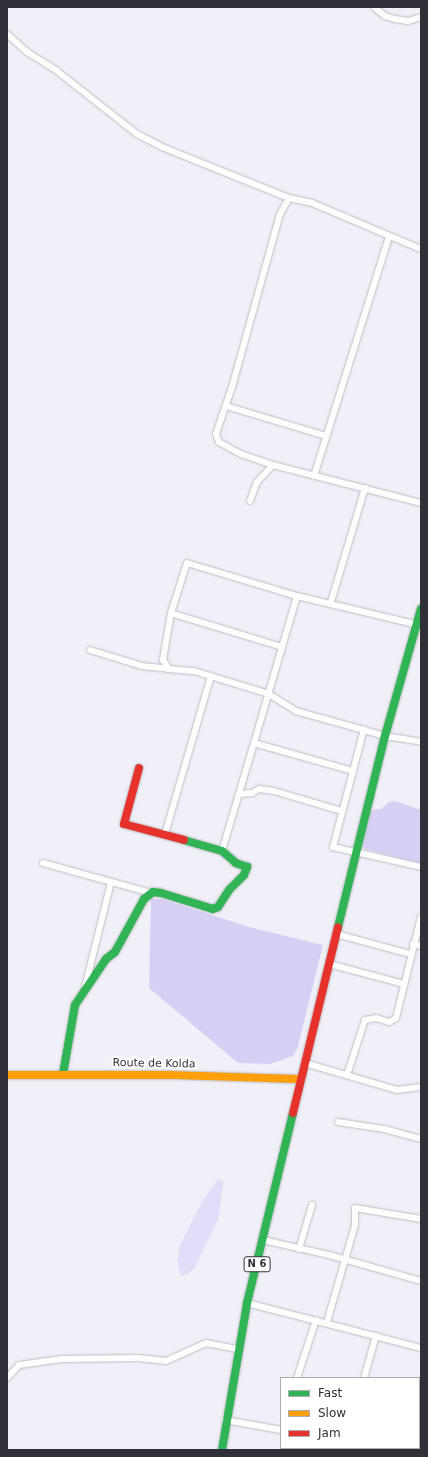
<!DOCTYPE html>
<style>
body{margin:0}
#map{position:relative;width:428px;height:1457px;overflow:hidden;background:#f1f0f8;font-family:"DejaVu Sans",sans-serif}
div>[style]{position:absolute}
.green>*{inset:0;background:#e2defa}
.forest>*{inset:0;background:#d5d0f4}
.roads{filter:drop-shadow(0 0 1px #bebdc5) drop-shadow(0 0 1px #bebdc5)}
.street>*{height:6px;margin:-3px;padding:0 3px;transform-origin:3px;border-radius:3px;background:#fdfdfe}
.fast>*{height:8px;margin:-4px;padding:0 4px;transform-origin:4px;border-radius:4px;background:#30b455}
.slow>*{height:8px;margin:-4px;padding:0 4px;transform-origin:4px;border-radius:4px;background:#ff9f0a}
.jam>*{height:8px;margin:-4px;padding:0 4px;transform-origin:4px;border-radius:4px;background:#e5322d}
span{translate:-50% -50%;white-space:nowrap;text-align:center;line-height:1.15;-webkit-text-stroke:4px #fff;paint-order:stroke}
.shield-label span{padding:1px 3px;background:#fff;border:1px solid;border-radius:3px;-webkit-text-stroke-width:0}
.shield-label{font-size:10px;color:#313039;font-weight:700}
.street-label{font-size:11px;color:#313039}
.frame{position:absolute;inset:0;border:8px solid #313039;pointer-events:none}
.legend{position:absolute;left:280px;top:1377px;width:140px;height:72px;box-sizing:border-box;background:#fff;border:1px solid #adacb0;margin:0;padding:5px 7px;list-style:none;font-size:12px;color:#313039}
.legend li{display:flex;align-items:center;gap:8px;height:20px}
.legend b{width:20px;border:1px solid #adacb0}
</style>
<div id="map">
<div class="green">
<div style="clip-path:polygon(218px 1179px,223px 1181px,223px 1187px,218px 1220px,195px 1267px,188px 1274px,181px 1276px,177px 1261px,180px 1245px,203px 1200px)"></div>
</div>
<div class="forest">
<div style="clip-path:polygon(395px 801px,421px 810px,421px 864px,365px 849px,362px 845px,371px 810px,381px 809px,389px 802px)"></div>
<div style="clip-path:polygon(151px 899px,162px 899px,249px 927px,323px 945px,298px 1047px,293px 1056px,270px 1064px,238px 1063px,149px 988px)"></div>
</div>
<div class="roads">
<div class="street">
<div style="left:374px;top:7px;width:14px;rotate:39deg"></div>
<div style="left:385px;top:16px;width:10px;rotate:17deg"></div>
<div style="left:395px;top:19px;width:13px;rotate:9deg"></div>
<div style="left:408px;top:21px;width:14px;rotate:-17deg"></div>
<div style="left:7px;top:34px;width:27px;rotate:42deg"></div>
<div style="left:27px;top:52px;width:36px;rotate:32deg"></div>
<div style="left:57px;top:71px;width:102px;rotate:38.2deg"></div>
<div style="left:137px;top:134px;width:28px;rotate:27deg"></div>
<div style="left:162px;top:147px;width:137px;rotate:21.9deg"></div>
<div style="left:289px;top:198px;width:24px;rotate:12deg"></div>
<div style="left:312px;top:203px;width:118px;rotate:22.9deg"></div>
<div style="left:289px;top:198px;width:18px;rotate:119deg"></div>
<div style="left:280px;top:214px;width:180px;rotate:105.5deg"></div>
<div style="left:232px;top:387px;width:50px;rotate:108.8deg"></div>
<div style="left:216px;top:434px;width:9px;rotate:69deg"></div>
<div style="left:219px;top:442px;width:25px;rotate:29deg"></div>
<div style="left:241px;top:454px;width:34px;rotate:19deg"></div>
<div style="left:273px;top:465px;width:153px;rotate:14.4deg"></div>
<div style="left:226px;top:406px;width:104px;rotate:16.7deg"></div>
<div style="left:314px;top:476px;width:251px;rotate:-72.6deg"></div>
<div style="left:250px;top:501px;width:20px;rotate:-70deg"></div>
<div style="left:257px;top:482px;width:23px;rotate:-47deg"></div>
<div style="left:331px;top:602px;width:119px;rotate:-73.4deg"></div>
<div style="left:171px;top:613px;width:52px;rotate:-72.3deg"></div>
<div style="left:187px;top:563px;width:115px;rotate:16.7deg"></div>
<div style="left:297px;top:596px;width:125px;rotate:13.4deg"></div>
<div style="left:282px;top:647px;width:116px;rotate:-163deg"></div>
<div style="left:171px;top:613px;width:48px;rotate:99.7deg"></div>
<div style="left:163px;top:660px;width:11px;rotate:56deg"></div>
<div style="left:169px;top:669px;width:25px;rotate:5deg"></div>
<div style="left:194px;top:671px;width:78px;rotate:17deg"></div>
<div style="left:269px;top:694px;width:32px;rotate:32deg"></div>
<div style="left:296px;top:711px;width:92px;rotate:15.7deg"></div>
<div style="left:385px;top:736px;width:36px;rotate:9deg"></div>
<div style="left:90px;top:650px;width:54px;rotate:17.1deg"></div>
<div style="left:142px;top:666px;width:27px;rotate:6deg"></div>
<div style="left:254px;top:743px;width:153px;rotate:-73.7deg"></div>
<div style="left:353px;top:771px;width:43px;rotate:-75.3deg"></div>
<div style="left:239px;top:794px;width:13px;rotate:-4deg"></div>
<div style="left:252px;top:793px;width:8px;rotate:-30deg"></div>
<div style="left:259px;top:789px;width:15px;rotate:8deg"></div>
<div style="left:274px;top:791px;width:70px;rotate:16.6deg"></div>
<div style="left:165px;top:834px;width:165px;rotate:-73.8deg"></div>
<div style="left:222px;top:851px;width:113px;rotate:-73.5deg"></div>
<div style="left:254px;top:743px;width:103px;rotate:15.8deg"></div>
<div style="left:353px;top:771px;width:79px;rotate:104.7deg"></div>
<div style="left:333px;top:847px;width:90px;rotate:12.8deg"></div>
<div style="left:43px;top:863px;width:112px;rotate:15.5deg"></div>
<div style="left:336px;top:934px;width:77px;rotate:15.1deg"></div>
<div style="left:413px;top:944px;width:8px;rotate:14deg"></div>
<div style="left:329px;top:964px;width:78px;rotate:14.9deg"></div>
<div style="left:85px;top:987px;width:108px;rotate:-76.1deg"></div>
<div style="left:305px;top:1063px;width:96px;rotate:16.4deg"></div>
<div style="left:397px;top:1090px;width:24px;rotate:-7deg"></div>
<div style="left:347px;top:1075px;width:58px;rotate:-71.9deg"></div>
<div style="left:365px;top:1020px;width:11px;rotate:-10deg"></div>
<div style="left:376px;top:1018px;width:14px;rotate:17deg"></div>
<div style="left:389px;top:1022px;width:8px;rotate:-30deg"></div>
<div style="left:396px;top:1018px;width:104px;rotate:-76.1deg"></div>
<div style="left:338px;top:1122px;width:47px;rotate:8.7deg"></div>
<div style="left:384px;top:1129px;width:38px;rotate:15deg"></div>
<div style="left:263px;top:1240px;width:68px;rotate:12.8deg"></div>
<div style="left:329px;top:1255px;width:96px;rotate:15.8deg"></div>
<div style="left:299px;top:1249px;width:46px;rotate:-73.5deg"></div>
<div style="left:247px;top:1303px;width:180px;rotate:14.5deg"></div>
<div style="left:327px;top:1322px;width:101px;rotate:-73.9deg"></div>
<div style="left:355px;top:1225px;width:17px;rotate:-90deg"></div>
<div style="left:355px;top:1208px;width:67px;rotate:9.5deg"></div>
<div style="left:7px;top:1378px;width:18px;rotate:-47deg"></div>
<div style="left:19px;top:1365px;width:43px;rotate:-7.9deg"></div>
<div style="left:62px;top:1359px;width:76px;rotate:-0.8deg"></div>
<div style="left:138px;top:1358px;width:28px;rotate:6deg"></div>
<div style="left:166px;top:1361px;width:44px;rotate:-24.2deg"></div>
<div style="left:206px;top:1343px;width:32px;rotate:11deg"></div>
<div style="left:297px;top:1378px;width:61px;rotate:-71.9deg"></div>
<div style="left:364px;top:1378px;width:44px;rotate:-74.1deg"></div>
<div style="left:419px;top:1418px;width:7px;rotate:-74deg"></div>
<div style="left:225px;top:1420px;width:57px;rotate:10.1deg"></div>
<div style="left:334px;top:1448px;width:6px;rotate:18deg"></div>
<div style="left:409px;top:1450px;width:2px;rotate:-63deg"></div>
</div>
<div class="fast">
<div style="left:338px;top:927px;width:197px;rotate:-76.2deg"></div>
<div style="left:385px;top:736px;width:132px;rotate:-74.2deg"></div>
<div style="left:63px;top:1074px;width:70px;rotate:-80.1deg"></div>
<div style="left:75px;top:1005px;width:55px;rotate:-56deg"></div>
<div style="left:106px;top:959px;width:11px;rotate:-38deg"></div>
<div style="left:115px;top:952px;width:60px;rotate:-61.3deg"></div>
<div style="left:144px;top:899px;width:11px;rotate:-38deg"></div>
<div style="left:153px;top:892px;width:8px;rotate:7deg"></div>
<div style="left:161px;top:893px;width:54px;rotate:17.1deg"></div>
<div style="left:213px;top:909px;width:5px;rotate:-22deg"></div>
<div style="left:218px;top:907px;width:20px;rotate:-57deg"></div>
<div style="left:229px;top:890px;width:21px;rotate:-45deg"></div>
<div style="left:244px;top:875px;width:9px;rotate:-69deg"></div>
<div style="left:247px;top:867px;width:12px;rotate:-160deg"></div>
<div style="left:236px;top:863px;width:18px;rotate:-139deg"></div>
<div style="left:222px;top:851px;width:40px;rotate:-164deg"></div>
<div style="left:222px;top:1450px;width:149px;rotate:-80.3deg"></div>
<div style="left:247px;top:1303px;width:195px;rotate:-76.4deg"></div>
</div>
<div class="slow">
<div style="left:7px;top:1075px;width:165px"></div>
<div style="left:172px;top:1075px;width:129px;rotate:1.8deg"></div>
</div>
<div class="jam">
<div style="left:139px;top:768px;width:58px;rotate:105deg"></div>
<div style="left:124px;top:824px;width:62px;rotate:14.9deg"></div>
<div style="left:293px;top:1113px;width:191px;rotate:-76.4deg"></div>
</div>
</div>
<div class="shield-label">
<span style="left:257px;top:1264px">N 6</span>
</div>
<div class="street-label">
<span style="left:154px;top:1064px;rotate:1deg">Route de Kolda</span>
</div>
<div class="frame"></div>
<ul class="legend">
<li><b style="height:5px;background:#30b455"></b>Fast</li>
<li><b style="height:5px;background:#ff9f0a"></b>Slow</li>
<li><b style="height:5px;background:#e5322d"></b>Jam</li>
</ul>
</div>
